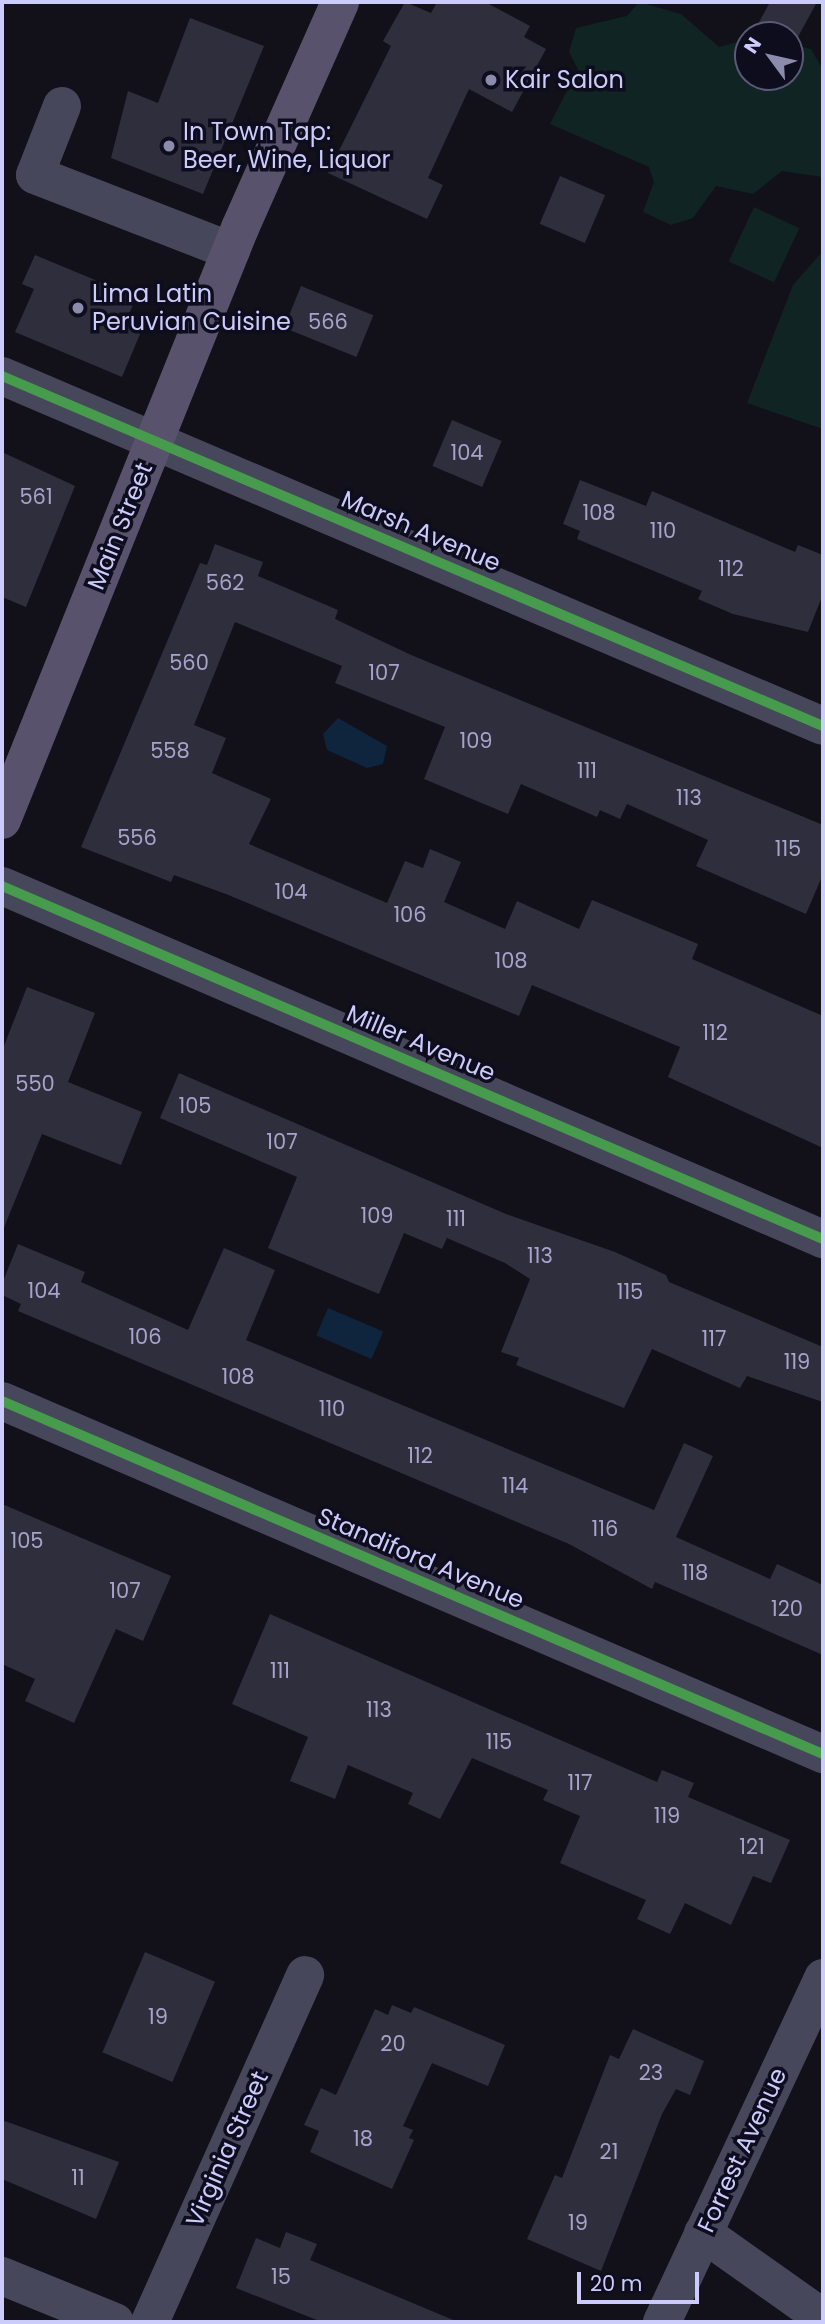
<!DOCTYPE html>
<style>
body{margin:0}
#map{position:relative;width:825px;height:2324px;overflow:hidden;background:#12111a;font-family:Poppins,sans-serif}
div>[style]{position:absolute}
.green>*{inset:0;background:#102423;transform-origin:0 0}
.water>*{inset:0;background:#0e253d;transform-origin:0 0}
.building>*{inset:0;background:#2f2e3c;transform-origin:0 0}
.minor>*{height:38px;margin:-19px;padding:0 19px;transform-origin:19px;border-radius:19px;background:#46475b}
.major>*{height:38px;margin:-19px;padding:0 19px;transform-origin:19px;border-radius:19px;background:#59526c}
.cycleway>*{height:10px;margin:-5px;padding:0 5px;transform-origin:5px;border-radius:5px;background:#469c4c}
.dots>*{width:19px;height:19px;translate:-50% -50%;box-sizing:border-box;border:4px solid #0e0d1e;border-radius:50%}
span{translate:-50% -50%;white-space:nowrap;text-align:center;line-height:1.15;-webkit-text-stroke:7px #0e0d1e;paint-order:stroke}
.number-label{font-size:21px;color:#a5a4cc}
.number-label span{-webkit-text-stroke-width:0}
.poi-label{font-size:24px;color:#ccccfc}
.left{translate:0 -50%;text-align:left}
.street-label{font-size:24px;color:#ccccfc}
.frame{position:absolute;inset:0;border:4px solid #ccccfc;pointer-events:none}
.north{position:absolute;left:734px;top:21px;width:70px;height:70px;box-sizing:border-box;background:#0e0d1e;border:2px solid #5a5977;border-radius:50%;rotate:303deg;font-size:19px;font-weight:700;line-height:28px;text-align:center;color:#ccccfc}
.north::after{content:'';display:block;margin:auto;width:24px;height:32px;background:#8b8bad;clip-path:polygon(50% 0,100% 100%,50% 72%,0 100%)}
.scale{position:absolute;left:577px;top:2272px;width:122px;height:32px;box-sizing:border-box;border:4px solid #ccccfc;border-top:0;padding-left:9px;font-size:21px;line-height:24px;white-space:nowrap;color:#ccccfc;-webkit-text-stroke:5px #0e0d1e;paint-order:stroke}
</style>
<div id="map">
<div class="green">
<div style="clip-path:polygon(639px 2px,681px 14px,719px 47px,748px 39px,748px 77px,790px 77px,790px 44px,811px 49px,823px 70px,823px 177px,782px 171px,753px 194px,716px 186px,693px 218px,671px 225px,643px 212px,654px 182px,649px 167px,550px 124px,578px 69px,569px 52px,576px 28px,627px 16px)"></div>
<div style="left:754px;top:207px;width:50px;height:60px;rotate:25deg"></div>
<div style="clip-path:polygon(823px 251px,823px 429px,747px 403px,793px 285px)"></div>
</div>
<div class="water">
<div style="clip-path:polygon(338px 718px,387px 746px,383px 764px,367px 768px,327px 750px,323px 734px)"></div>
<div style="left:328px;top:1308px;width:60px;height:30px;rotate:23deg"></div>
</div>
<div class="building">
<div style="clip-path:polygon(405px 2px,431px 13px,437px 2px,485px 2px,530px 26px,524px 37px,546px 49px,512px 112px,469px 89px,428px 178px,443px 185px,427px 219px,328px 173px,391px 46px,383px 41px)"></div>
<div style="clip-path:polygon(770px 2px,817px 2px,793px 46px,790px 35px,757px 26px)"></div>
<div style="clip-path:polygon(190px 18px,264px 46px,203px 194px,111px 158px,128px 91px,158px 103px)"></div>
<div style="left:560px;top:176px;width:49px;height:52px;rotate:23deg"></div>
<div style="clip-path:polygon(35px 255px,136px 297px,127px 319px,140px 334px,122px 377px,15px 332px,34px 289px,22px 284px)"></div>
<div style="left:301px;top:286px;width:78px;height:45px;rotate:22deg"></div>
<div style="left:452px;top:420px;width:54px;height:50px;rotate:23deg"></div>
<div style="clip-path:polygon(2px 452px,75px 486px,26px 607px,2px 597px)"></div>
<div style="clip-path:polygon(580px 480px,646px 506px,652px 491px,795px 552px,798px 545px,823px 555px,823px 594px,808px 632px,733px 614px,698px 599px,702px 591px,577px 539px,580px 531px,563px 524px)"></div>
<div style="clip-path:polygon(215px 544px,263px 562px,258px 576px,338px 610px,335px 619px,411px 655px,823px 825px,823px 874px,806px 914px,696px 866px,708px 840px,627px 804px,620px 819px,600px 810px,597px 817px,521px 784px,508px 814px,424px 779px,445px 727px,335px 683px,342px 666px,235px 622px,194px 725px,226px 738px,212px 773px,271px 799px,249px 844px,387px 903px,405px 861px,423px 868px,430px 849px,461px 862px,444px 902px,505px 929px,517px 901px,579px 929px,592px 900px,698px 944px,692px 959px,823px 1016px,823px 1148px,668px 1077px,680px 1047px,532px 985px,519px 1016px,226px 894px,174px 875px,171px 882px,81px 847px,200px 563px,207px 565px)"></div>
<div style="clip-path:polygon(27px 987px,95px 1013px,68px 1082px,142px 1112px,121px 1165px,42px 1134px,3px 1230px,2px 1051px)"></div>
<div style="clip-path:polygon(179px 1073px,506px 1214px,615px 1252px,666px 1275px,669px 1282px,823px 1347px,823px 1402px,747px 1376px,740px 1388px,652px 1349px,624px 1408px,516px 1365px,519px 1358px,501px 1352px,530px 1279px,505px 1263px,447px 1238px,442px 1249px,404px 1233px,379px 1294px,268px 1248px,297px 1177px,160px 1118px)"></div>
<div style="clip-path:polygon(18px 1244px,85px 1272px,81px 1282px,188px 1330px,224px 1248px,275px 1270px,246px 1340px,654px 1510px,684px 1443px,713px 1456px,676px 1537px,770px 1579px,777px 1564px,823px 1585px,823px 1655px,655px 1582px,652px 1589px,569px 1544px,18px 1311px,21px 1304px,2px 1295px,2px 1284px)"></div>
<div style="clip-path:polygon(2px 1504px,171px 1576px,143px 1641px,116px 1629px,74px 1723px,25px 1701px,35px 1679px,2px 1664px)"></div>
<div style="clip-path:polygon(270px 1614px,657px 1782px,662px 1770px,694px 1783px,688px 1797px,790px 1840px,771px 1883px,753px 1876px,731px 1925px,685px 1903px,670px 1934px,637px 1919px,646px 1900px,560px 1863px,580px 1816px,543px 1800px,548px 1790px,472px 1758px,440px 1819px,408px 1804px,413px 1793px,348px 1765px,335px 1799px,290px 1781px,308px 1737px,232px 1704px)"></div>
<div style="left:145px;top:1952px;width:76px;height:109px;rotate:23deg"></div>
<div style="clip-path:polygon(392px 2005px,411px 2013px,414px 2007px,505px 2045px,488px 2086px,432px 2063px,403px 2126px,413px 2130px,409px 2138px,414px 2140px,392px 2189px,310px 2152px,319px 2131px,304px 2125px,321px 2088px,336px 2095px,375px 2009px,388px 2015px)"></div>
<div style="clip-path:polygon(633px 2029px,704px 2061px,690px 2095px,676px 2089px,662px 2114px,601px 2271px,527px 2239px,555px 2175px,562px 2178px,610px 2055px,619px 2059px)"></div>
<div style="clip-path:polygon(2px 2120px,119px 2162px,96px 2219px,2px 2179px)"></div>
<div style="clip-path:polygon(286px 2232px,317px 2244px,310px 2260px,458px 2322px,322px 2322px,236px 2288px,256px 2238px,280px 2248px)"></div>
</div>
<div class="minor">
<div style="left:62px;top:106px;width:74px;rotate:111.4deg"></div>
<div style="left:35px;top:175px;width:210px;rotate:21.2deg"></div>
<div style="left:2px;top:376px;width:892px;rotate:23.09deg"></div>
<div style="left:2px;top:886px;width:894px;rotate:23.27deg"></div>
<div style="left:2px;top:1401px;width:894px;rotate:23.27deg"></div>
<div style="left:703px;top:2233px;width:147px;rotate:35.3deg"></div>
<div style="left:2px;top:2276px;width:122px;rotate:22.2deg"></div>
<div style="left:150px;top:2322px;width:380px;rotate:-65.9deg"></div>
<div style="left:662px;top:2322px;width:380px;rotate:-64.9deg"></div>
</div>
<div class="major">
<div style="left:2px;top:820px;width:638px;rotate:-68.1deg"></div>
<div style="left:240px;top:228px;width:247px;rotate:-66.1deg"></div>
</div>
<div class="cycleway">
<div style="left:2px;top:376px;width:892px;rotate:23.09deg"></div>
<div style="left:2px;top:886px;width:894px;rotate:23.27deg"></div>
<div style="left:2px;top:1401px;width:894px;rotate:23.27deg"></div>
</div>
<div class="dots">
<div style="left:491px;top:80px;background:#8b8bad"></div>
<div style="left:169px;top:146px;background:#8b8bad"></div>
<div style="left:78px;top:308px;background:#8b8bad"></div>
</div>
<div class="number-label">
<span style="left:328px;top:322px">566</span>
<span style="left:467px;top:453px">104</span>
<span style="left:36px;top:497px">561</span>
<span style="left:599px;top:513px">108</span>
<span style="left:663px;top:531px">110</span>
<span style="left:731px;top:569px">112</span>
<span style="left:225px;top:583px">562</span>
<span style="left:189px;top:663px">560</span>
<span style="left:384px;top:673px">107</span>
<span style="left:476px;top:741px">109</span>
<span style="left:170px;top:751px">558</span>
<span style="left:587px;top:771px">111</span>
<span style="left:689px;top:798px">113</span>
<span style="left:137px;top:838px">556</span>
<span style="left:788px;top:849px">115</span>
<span style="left:291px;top:892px">104</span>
<span style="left:410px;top:915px">106</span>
<span style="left:511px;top:961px">108</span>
<span style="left:715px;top:1033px">112</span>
<span style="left:35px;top:1084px">550</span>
<span style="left:195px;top:1106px">105</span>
<span style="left:282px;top:1142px">107</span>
<span style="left:377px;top:1216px">109</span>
<span style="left:456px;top:1219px">111</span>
<span style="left:540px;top:1256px">113</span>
<span style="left:44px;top:1291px">104</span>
<span style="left:630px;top:1292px">115</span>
<span style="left:145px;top:1337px">106</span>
<span style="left:714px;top:1339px">117</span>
<span style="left:797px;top:1362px">119</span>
<span style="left:238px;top:1377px">108</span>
<span style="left:332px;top:1409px">110</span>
<span style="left:420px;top:1456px">112</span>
<span style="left:515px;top:1486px">114</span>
<span style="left:605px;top:1529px">116</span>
<span style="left:27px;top:1541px">105</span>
<span style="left:695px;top:1573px">118</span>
<span style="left:125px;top:1591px">107</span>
<span style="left:787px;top:1609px">120</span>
<span style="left:280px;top:1671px">111</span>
<span style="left:379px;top:1710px">113</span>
<span style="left:499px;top:1742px">115</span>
<span style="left:580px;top:1783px">117</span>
<span style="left:667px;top:1816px">119</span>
<span style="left:752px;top:1847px">121</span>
<span style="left:158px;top:2017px">19</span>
<span style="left:393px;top:2044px">20</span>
<span style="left:651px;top:2073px">23</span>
<span style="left:363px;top:2139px">18</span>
<span style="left:609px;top:2152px">21</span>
<span style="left:78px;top:2178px">11</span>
<span style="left:578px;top:2223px">19</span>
<span style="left:281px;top:2277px">15</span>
</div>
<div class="poi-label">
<span class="left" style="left:505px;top:80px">Kair Salon</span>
<span class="left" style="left:183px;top:146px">In Town Tap:<br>Beer, Wine, Liquor</span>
<span class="left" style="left:92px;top:308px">Lima Latin<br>Peruvian Cuisine</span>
</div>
<div class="street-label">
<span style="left:120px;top:526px;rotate:-68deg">Main Street</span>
<span style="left:421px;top:531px;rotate:23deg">Marsh Avenue</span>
<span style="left:421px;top:1043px;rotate:23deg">Miller Avenue</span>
<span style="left:421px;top:1558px;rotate:23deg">Standiford Avenue</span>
<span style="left:227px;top:2149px;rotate:-66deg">Virginia Street</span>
<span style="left:742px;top:2150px;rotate:-65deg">Forrest Avenue</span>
</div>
<div class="frame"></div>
<div class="north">N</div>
<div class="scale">20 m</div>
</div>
